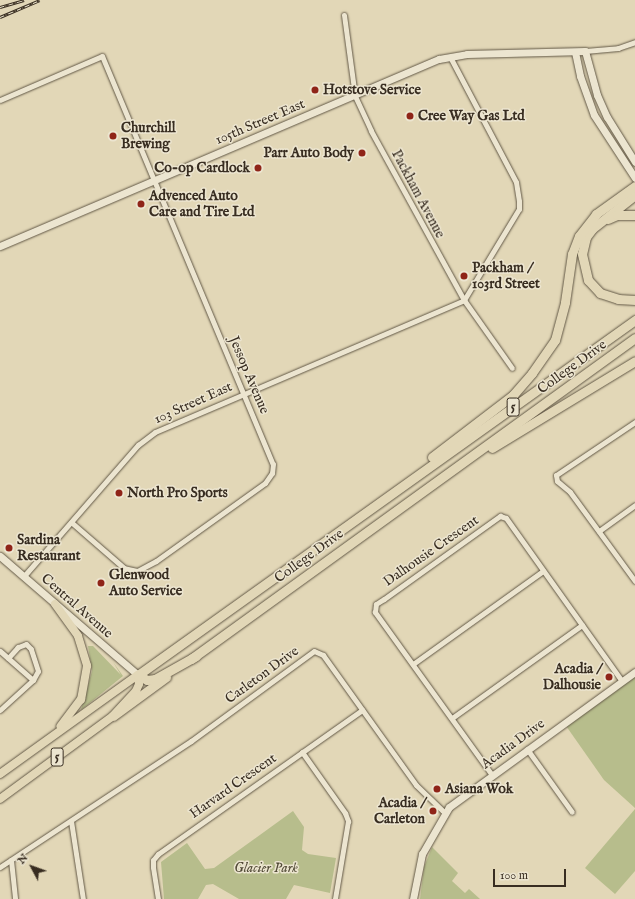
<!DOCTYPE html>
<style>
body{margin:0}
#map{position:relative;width:635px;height:899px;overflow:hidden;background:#e2d7b7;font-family:"IM FELL English",serif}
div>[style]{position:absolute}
.green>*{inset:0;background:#b7bd8c}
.roads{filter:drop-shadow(0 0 1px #625846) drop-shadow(0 0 1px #625846)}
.street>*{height:5px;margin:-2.5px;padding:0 2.5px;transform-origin:2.5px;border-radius:2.5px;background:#ece5d0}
.secondary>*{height:7px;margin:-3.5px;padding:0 3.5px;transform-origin:3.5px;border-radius:3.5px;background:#ece5d0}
.primary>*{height:8px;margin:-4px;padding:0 4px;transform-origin:4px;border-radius:4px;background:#e2d7b7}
.highway>*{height:9px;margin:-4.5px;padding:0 4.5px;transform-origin:4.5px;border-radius:4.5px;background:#e2d7b7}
.rail>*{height:3px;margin-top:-1.5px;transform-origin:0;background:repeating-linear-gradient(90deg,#ece5d0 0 4.5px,#382d21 0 9px);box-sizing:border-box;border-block:1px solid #382d21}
.dots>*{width:11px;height:11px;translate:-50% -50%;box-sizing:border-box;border:2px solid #ece5d0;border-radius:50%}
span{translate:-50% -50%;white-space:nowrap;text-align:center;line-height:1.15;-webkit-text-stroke:3px #ece5d0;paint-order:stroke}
.shield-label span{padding:1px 3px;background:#ece5d0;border:1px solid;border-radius:3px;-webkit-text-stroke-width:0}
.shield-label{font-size:13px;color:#382d21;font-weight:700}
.poi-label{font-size:14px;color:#382d21;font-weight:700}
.left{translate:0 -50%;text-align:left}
.right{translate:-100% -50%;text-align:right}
.street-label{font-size:14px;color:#382d21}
.park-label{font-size:14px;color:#514a36;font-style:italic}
.north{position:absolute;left:12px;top:847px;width:40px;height:40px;-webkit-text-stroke:3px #ece5d0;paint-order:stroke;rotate:311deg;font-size:11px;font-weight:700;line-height:16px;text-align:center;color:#382d21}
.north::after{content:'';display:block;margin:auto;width:14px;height:18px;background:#382d21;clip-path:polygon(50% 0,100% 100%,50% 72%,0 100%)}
.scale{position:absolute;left:493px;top:869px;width:73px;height:18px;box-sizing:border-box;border:2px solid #382d21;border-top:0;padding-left:5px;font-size:12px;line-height:14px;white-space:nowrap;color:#382d21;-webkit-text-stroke:3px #ece5d0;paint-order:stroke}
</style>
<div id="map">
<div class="green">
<div style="clip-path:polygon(88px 646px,93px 646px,121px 675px,113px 662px,123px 676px,81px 710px,92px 671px)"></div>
<div style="clip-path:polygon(635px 672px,635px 808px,604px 780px,564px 723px)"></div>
<div style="clip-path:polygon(635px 809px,635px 871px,615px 894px,585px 868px)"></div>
<div style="clip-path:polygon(293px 811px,304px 827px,302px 850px,308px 854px,336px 858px,330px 893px,294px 885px,286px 899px,239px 899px,213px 884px,206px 885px,198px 899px,164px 899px,161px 862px,187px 843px,205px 869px,214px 868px)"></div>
<div style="clip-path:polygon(432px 847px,458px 873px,452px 881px,465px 893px,469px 889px,480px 899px,420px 899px,424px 867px)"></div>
</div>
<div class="roads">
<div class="street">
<div style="left:344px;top:15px;width:82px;rotate:82.3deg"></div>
<div style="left:355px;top:96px;width:38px;rotate:65deg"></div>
<div style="left:371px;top:131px;width:193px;rotate:61.2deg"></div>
<div style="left:464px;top:300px;width:83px;rotate:54.8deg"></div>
<div style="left:585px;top:51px;width:33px;rotate:-5deg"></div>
<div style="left:618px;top:48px;width:18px;rotate:-19deg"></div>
<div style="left:0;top:100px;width:111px;rotate:-23.3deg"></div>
<div style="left:102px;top:56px;width:442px;rotate:67.3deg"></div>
<div style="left:273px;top:464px;width:9px;rotate:96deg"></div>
<div style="left:272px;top:473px;width:12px;rotate:125deg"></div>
<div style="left:265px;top:483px;width:134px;rotate:144.4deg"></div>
<div style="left:156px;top:561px;width:21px;rotate:152deg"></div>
<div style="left:137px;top:571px;width:13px;rotate:-167deg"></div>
<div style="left:124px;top:568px;width:70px;rotate:-139deg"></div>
<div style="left:635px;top:422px;width:95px;rotate:146.1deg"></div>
<div style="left:556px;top:475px;width:6px;rotate:81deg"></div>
<div style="left:557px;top:481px;width:17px;rotate:40deg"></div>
<div style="left:570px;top:492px;width:110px;rotate:53.9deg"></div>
<div style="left:599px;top:531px;width:44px;rotate:-35.8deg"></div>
<div style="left:24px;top:576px;width:174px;rotate:-49deg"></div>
<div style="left:138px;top:445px;width:21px;rotate:-37deg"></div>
<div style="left:155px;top:432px;width:336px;rotate:-23.1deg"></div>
<div style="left:464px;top:300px;width:106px;rotate:-58.9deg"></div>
<div style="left:519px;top:209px;width:8px;rotate:-90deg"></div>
<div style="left:519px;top:201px;width:19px;rotate:-99deg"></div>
<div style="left:516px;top:182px;width:141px;rotate:-117.8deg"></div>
<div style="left:0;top:651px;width:44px;rotate:41.3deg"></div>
<div style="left:413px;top:664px;width:160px;rotate:-35.6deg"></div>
<div style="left:0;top:710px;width:45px;rotate:-42.3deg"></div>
<div style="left:33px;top:680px;width:10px;rotate:-61deg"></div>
<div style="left:38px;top:671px;width:23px;rotate:-108deg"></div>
<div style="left:31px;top:649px;width:7px;rotate:-135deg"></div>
<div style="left:26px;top:644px;width:9px;rotate:159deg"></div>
<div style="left:18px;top:647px;width:15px;rotate:132deg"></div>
<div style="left:452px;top:718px;width:160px;rotate:-35.6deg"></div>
<div style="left:527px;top:749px;width:77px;rotate:54.5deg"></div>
<div style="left:302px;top:752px;width:75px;rotate:54.8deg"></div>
<div style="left:345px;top:813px;width:9px;rotate:69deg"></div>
<div style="left:348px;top:821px;width:79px;rotate:99.5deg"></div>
<div style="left:492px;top:775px;width:201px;rotate:-125.7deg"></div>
<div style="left:375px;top:612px;width:8px;rotate:-83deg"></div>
<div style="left:376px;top:604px;width:9px;rotate:-32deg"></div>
<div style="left:384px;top:599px;width:143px;rotate:-35.6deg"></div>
<div style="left:500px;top:516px;width:6px;rotate:18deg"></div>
<div style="left:506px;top:518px;width:200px;rotate:54.6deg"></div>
<div style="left:71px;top:821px;width:79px;rotate:81.3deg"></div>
<div style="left:11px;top:860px;width:39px;rotate:84deg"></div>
<div style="left:0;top:867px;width:229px;rotate:-33.4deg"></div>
<div style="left:191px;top:741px;width:152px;rotate:-36.2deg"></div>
<div style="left:314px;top:651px;width:10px;rotate:24deg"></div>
<div style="left:323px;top:655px;width:160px;rotate:54.4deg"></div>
<div style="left:416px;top:785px;width:39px;rotate:44deg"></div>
<div style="left:158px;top:899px;width:32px;rotate:-99deg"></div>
<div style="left:153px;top:867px;width:7px;rotate:-90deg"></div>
<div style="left:153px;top:860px;width:8px;rotate:-50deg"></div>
<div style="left:158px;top:854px;width:250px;rotate:-35.2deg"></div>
</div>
<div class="secondary">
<div style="left:575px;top:52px;width:25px;rotate:78deg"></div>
<div style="left:580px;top:76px;width:41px;rotate:70.3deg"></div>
<div style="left:594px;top:115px;width:75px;rotate:56.9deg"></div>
<div style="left:0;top:246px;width:477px;rotate:-23.1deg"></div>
<div style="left:439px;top:59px;width:28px;rotate:-10deg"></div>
<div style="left:467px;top:54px;width:118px;rotate:-1.5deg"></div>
<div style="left:585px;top:51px;width:46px;rotate:74.7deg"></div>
<div style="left:597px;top:95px;width:24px;rotate:66deg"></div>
<div style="left:607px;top:117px;width:53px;rotate:58.1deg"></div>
<div style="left:0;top:556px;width:182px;rotate:40.8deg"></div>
<div style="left:413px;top:899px;width:46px;rotate:-78.7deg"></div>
<div style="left:422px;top:854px;width:54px;rotate:-60.1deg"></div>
<div style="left:449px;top:807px;width:230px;rotate:-36deg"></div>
</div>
<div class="primary">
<div style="left:55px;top:604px;width:39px;rotate:54deg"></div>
<div style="left:78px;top:636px;width:31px;rotate:73deg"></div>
<div style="left:87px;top:666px;width:34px;rotate:100deg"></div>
<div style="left:81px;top:699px;width:34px;rotate:127deg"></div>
<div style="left:0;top:774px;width:170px;rotate:-35.7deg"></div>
<div style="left:138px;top:675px;width:9px;rotate:84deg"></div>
<div style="left:139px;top:684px;width:8px;rotate:113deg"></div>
<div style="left:136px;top:691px;width:34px;rotate:133deg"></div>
<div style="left:113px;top:716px;width:140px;rotate:143.7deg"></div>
</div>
<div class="highway">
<div style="left:635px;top:195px;width:55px;rotate:141.7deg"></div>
<div style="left:592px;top:229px;width:10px;rotate:127deg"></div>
<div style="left:586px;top:237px;width:17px;rotate:103deg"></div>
<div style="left:582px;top:254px;width:27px;rotate:77deg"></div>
<div style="left:588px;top:280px;width:18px;rotate:47deg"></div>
<div style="left:600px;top:293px;width:19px;rotate:18deg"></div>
<div style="left:618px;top:299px;width:17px;rotate:3deg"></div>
<div style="left:608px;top:219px;width:10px;rotate:-24deg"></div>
<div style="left:617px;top:215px;width:18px"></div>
<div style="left:492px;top:448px;width:167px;rotate:-31.3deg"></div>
<div style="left:432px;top:457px;width:102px;rotate:-37.4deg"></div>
<div style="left:513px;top:395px;width:29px;rotate:-49deg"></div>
<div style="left:532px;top:373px;width:40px;rotate:-55.1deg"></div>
<div style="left:555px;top:340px;width:39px;rotate:-75deg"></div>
<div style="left:565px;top:302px;width:49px;rotate:-81.7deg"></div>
<div style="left:572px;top:254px;width:19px;rotate:-69deg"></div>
<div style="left:579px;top:236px;width:28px;rotate:-52deg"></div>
<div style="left:596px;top:214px;width:48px;rotate:-35.7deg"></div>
<div style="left:196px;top:656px;width:47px;rotate:150.7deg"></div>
<div style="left:155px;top:679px;width:8px;rotate:173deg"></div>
<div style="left:147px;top:680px;width:10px;rotate:-151deg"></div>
<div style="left:138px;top:675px;width:611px;rotate:-35.54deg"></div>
<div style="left:191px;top:659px;width:548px;rotate:-35.87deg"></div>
<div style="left:113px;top:716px;width:66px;rotate:-36.3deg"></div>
</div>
</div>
<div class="rail">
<div style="left:0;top:7px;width:25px;rotate:-16deg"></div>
<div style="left:0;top:17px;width:43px;rotate:-23deg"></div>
</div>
<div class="dots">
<div style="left:315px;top:90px;background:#8f2418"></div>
<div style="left:410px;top:116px;background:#8f2418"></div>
<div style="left:113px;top:136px;background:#8f2418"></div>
<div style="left:362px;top:153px;background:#8f2418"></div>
<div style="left:258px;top:168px;background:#8f2418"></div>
<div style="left:141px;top:204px;background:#8f2418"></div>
<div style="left:464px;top:276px;background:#8f2418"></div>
<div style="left:119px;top:493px;background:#8f2418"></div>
<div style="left:9px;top:548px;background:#8f2418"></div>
<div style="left:101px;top:583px;background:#8f2418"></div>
<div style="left:609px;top:677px;background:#8f2418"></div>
<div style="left:437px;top:789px;background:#8f2418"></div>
<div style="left:433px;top:811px;background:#8f2418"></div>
</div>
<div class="shield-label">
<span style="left:513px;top:407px">5</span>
<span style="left:57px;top:757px">5</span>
</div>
<div class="poi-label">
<span class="left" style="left:323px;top:90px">Hotstove Service</span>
<span class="left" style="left:418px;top:116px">Cree Way Gas Ltd</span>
<span class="left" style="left:121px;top:136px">Churchill<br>Brewing</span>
<span class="right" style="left:354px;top:153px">Parr Auto Body</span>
<span class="right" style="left:250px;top:168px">Co-op Cardlock</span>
<span class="left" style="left:149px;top:204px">Advenced Auto<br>Care and Tire Ltd</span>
<span class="left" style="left:472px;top:276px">Packham /<br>103rd Street</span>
<span class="left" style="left:127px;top:493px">North Pro Sports</span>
<span class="left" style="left:17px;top:548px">Sardina<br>Restaurant</span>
<span class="left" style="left:109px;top:583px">Glenwood<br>Auto Service</span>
<span class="right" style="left:601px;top:677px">Acadia /<br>Dalhousie</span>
<span class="left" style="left:445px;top:789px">Asiana Wok</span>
<span class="right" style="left:425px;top:811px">Acadia /<br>Carleton</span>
</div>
<div class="street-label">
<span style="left:260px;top:122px;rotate:-23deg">105th Street East</span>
<span style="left:418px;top:194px;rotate:62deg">Packham Avenue</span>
<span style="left:572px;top:367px;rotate:-36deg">College Drive</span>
<span style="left:249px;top:375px;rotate:67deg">Jessop Avenue</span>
<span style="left:193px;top:403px;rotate:-24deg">103 Street East</span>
<span style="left:431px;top:551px;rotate:-35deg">Dalhousie Crescent</span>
<span style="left:309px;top:556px;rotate:-36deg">College Drive</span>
<span style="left:77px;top:606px;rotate:41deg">Central Avenue</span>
<span style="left:262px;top:675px;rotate:-36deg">Carleton Drive</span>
<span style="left:513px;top:744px;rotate:-36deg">Acadia Drive</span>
<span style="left:233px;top:786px;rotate:-35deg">Harvard Crescent</span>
</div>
<div class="park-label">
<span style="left:266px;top:868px">Glacier Park</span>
</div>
<div class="north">N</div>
<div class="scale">100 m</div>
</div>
